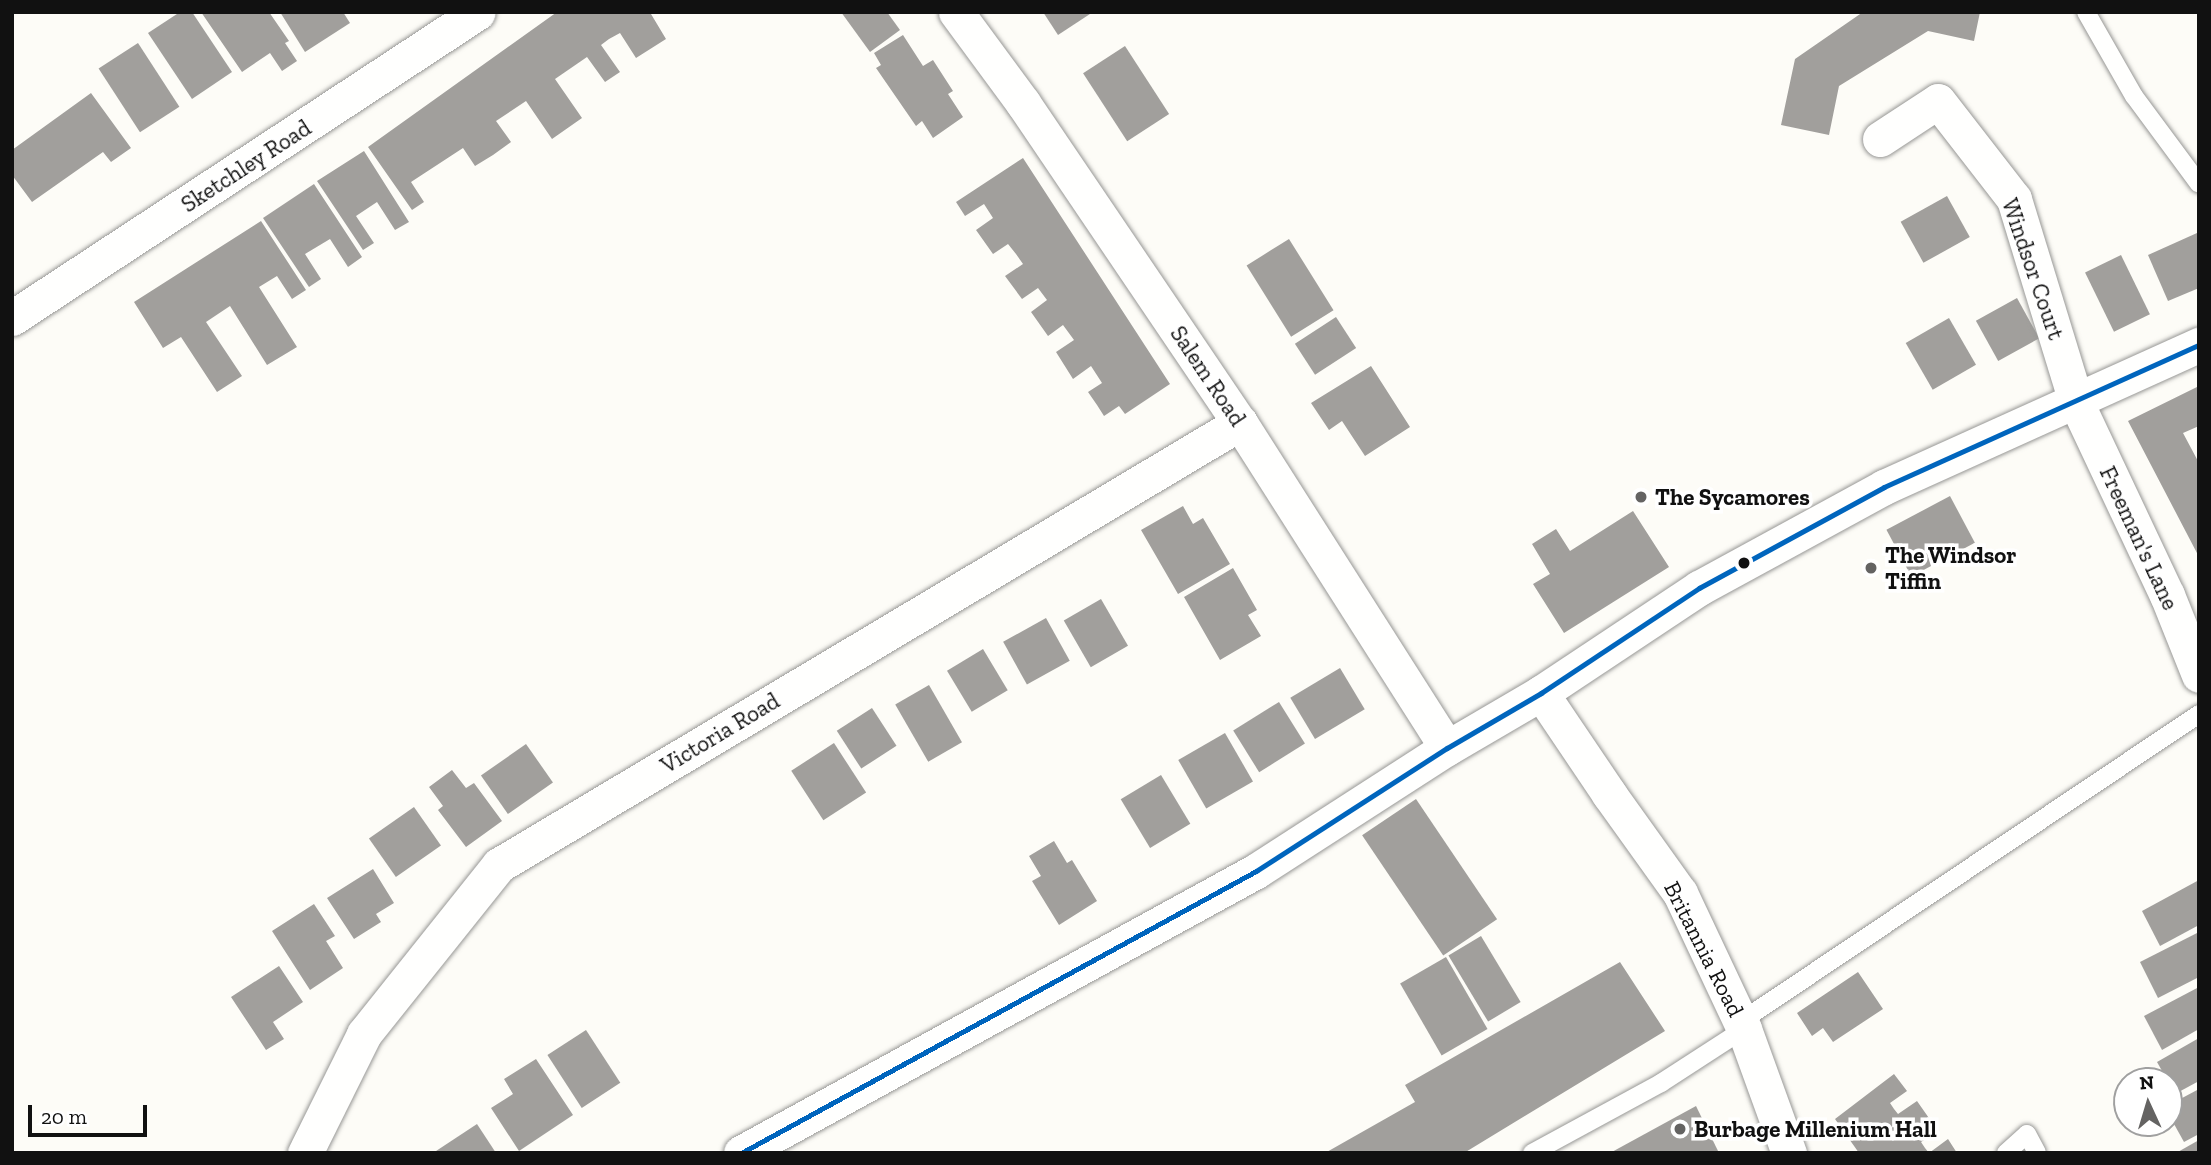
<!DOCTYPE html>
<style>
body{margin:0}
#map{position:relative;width:2211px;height:1165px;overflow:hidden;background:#fdfcf7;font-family:"Zilla Slab",serif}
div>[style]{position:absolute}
.building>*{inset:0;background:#a19f9c;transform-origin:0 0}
.roads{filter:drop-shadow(0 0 2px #979795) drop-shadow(0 0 2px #979795)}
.service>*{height:18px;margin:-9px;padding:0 9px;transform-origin:9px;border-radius:9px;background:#fffffe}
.minor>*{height:35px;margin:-17.5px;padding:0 17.5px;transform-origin:17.5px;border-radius:17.5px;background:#fffffe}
.bus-1>*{height:5px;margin:-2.5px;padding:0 2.5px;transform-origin:2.5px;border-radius:2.5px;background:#0065bd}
.dots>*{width:19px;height:19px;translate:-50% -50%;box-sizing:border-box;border:4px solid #fff;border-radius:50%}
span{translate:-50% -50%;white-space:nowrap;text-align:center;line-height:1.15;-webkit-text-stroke:7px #fff;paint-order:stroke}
.street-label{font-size:23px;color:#111}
.poi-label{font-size:23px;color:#111;font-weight:700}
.left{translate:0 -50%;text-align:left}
.frame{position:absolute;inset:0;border:14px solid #111;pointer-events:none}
.north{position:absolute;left:2113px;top:1067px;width:70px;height:70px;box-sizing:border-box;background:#fff;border:2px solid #a0a0a0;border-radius:50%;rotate:356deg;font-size:19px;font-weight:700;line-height:28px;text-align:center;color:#111}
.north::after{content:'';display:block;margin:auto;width:24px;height:32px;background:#646362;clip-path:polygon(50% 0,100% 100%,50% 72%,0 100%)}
.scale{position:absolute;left:28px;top:1105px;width:119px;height:32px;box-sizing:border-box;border:4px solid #111;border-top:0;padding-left:9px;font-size:21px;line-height:24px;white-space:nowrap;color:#111;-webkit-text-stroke:5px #fff;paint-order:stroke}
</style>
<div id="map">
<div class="building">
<div style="clip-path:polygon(180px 12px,192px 12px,232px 72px,192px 99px,148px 33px)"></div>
<div style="clip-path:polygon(201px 12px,269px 12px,289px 41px,285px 43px,297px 61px,282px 71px,270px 53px,242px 72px)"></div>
<div style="clip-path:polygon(280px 12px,343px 12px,350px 23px,305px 52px)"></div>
<div style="clip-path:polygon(557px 12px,653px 12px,651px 14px,666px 39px,636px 58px,620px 33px,609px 39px,601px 45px,620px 72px,605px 82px,587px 57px,555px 79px,582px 118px,552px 139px,526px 101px,496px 121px,511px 142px,493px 155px,475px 166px,463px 148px,411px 182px,424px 202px,412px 210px,368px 147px)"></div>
<div style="clip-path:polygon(841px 12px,887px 12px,900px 30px,870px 52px)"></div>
<div style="clip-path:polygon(1043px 12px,1093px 12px,1058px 35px)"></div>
<div style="clip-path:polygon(1863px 12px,1980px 12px,1974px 41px,1928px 31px,1839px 86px,1829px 135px,1781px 125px,1795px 59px)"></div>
<div style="clip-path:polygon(903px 35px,923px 66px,933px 60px,953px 91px,948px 94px,963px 117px,933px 138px,922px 121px,916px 126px,876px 68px,881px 65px,874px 53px)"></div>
<div style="left:138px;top:43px;width:76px;height:47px;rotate:57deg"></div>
<div style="left:1125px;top:46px;width:81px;height:50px;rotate:57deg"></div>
<div style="clip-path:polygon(91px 93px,131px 148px,111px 162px,103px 152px,32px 202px,12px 175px,12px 150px)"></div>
<div style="clip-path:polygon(364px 151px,409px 222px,395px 230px,377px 202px,356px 216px,374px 243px,363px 250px,317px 181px)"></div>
<div style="clip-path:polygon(1023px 158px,1170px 384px,1125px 414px,1119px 406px,1104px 416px,1097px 405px,1088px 392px,1102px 383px,1091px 366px,1073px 379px,1056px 352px,1074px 340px,1063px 325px,1048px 336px,1031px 312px,1047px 300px,1038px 288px,1022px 299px,1005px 276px,1023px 264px,1016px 254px,1008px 244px,993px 254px,976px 230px,993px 218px,984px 204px,965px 216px,956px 202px)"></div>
<div style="clip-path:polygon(314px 184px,362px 257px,348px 267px,330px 239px,305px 254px,321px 279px,309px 287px,263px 218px)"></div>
<div style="left:1947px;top:196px;width:47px;height:53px;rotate:61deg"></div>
<div style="clip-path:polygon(261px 221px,306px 290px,292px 299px,277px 276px,259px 287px,297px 347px,267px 365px,230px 306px,206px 322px,242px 376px,217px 392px,181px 337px,163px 348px,134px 302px)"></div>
<div style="clip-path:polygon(2197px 233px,2199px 288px,2168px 301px,2148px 255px)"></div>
<div style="left:1289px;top:239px;width:84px;height:50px;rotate:58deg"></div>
<div style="left:2121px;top:255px;width:66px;height:40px;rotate:64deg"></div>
<div style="left:2017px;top:298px;width:46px;height:47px;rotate:61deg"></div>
<div style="left:1336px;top:317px;width:37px;height:49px;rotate:57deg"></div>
<div style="left:1949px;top:318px;width:54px;height:50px;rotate:60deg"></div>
<div style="clip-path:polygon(1371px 366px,1410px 427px,1365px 456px,1342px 421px,1329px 430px,1311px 403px)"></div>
<div style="clip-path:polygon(2199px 386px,2199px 426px,2183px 433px,2199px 463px,2198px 555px,2128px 421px)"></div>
<div style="left:1950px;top:496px;width:53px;height:72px;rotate:62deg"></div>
<div style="clip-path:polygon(1183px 506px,1193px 524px,1203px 518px,1230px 564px,1178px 594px,1141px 530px)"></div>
<div style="clip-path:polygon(1633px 511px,1669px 567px,1564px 633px,1533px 584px,1550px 574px,1532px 544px,1556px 529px,1570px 551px)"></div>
<div style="clip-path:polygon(1233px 568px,1257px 610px,1248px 615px,1261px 636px,1220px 660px,1184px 597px)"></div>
<div style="left:1101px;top:599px;width:54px;height:43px;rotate:60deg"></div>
<div style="left:1046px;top:618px;width:49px;height:49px;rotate:61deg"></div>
<div style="left:983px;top:649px;width:48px;height:42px;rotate:59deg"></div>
<div style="left:1340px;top:668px;width:48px;height:58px;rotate:59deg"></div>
<div style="left:929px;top:685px;width:66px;height:39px;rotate:60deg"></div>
<div style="left:1279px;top:702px;width:49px;height:54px;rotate:58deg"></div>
<div style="left:872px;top:708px;width:45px;height:42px;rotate:57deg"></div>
<div style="left:1225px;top:733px;width:56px;height:54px;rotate:60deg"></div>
<div style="left:834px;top:743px;width:59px;height:51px;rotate:57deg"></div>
<div style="left:526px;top:744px;width:47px;height:55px;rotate:55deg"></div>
<div style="clip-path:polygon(452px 770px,466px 788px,474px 783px,502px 821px,466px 847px,438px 810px,443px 806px,429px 787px)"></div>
<div style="left:1161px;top:775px;width:57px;height:47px;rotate:59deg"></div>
<div style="left:1416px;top:799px;width:145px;height:65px;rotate:56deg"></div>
<div style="left:414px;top:807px;width:47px;height:55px;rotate:55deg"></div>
<div style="clip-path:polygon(1054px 841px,1067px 863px,1072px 860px,1097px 901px,1059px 925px,1032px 881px,1041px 876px,1029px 856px)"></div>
<div style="clip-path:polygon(373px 869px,394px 903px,376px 914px,381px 922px,354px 939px,327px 898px)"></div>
<div style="clip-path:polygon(2199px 880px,2199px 925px,2160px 946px,2142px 911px)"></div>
<div style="clip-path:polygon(314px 904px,335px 936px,326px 941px,343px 968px,310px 990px,272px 931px)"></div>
<div style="clip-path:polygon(2199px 932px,2199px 977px,2158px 998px,2140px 962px)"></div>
<div style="left:1481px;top:936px;width:77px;height:38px;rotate:59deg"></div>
<div style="left:1446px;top:957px;width:83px;height:53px;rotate:60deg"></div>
<div style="clip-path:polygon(1620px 962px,1665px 1031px,1464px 1153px,1325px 1153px,1415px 1102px,1405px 1085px)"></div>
<div style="clip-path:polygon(279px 966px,303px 1002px,273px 1022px,284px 1039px,266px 1050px,231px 997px)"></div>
<div style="clip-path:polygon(1858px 972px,1883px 1009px,1833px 1042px,1823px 1028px,1812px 1036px,1797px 1013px)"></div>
<div style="clip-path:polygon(2199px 987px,2199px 1029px,2162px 1050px,2144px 1016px)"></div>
<div style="left:586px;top:1030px;width:63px;height:46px;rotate:57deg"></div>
<div style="clip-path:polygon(2199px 1038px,2199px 1081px,2175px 1094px,2157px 1062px)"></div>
<div style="clip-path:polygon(536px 1059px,573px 1115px,519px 1151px,491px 1108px,513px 1094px,504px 1079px)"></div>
<div style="clip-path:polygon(1894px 1074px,1907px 1091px,1890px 1103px,1894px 1109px,1898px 1114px,1917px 1101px,1938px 1131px,1921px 1142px,1925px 1148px,1929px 1153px,1948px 1139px,1957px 1153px,1859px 1153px,1835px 1119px)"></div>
<div style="clip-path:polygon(2199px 1089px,2199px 1134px,2184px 1142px,2169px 1115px,2169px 1105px)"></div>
<div style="clip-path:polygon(1696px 1106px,1719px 1153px,1610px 1153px)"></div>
<div style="clip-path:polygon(477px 1124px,496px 1153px,433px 1153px)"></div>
<div style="clip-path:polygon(2199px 1140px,2199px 1153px,2176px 1153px)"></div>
</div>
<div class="roads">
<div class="service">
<div style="left:2086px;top:12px;width:97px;rotate:60.3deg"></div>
<div style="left:2134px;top:96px;width:109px;rotate:53.5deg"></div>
<div style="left:1740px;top:1022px;width:553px;rotate:-33.86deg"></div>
<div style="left:1532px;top:1153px;width:147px;rotate:-28.5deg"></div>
<div style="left:1661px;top:1083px;width:99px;rotate:-33deg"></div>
<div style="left:2006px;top:1153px;width:28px;rotate:-42deg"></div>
<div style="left:2027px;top:1134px;width:21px;rotate:62deg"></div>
</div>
<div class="minor">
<div style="left:956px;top:12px;width:113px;rotate:53.6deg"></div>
<div style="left:1023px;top:103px;width:387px;rotate:55.9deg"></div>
<div style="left:1240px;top:423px;width:385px;rotate:57.5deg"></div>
<div style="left:1880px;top:139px;width:69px;rotate:-33.2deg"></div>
<div style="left:1938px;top:101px;width:124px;rotate:52.2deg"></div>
<div style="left:2014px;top:199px;width:212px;rotate:73deg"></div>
<div style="left:2076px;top:402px;width:213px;rotate:64.8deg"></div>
<div style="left:2167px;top:595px;width:86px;rotate:68.2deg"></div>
<div style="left:12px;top:318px;width:557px;rotate:-33.29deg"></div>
<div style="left:1541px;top:693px;width:122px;rotate:56deg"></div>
<div style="left:1609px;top:794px;width:122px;rotate:54.4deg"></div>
<div style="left:1680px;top:893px;width:150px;rotate:64.8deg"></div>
<div style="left:1744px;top:1029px;width:132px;rotate:70.1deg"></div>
<div style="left:305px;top:1153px;width:133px;rotate:-63.6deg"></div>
<div style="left:364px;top:1034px;width:216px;rotate:-51.4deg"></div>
<div style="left:499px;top:865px;width:863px;rotate:-30.82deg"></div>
<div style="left:741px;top:1153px;width:587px;rotate:-28.7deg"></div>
<div style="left:1256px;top:871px;width:227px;rotate:-32.8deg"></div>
<div style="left:1447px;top:748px;width:109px;rotate:-30.3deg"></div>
<div style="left:1541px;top:693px;width:190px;rotate:-33.6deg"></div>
<div style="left:1699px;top:588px;width:211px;rotate:-28.6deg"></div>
<div style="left:1884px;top:487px;width:346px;rotate:-24.3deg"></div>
</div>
</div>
<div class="bus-1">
<div style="left:741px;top:1153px;width:587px;rotate:-28.7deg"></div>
<div style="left:1256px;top:871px;width:227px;rotate:-32.8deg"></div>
<div style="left:1447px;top:748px;width:109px;rotate:-30.3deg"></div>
<div style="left:1541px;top:693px;width:190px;rotate:-33.6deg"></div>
<div style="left:1699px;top:588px;width:211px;rotate:-28.6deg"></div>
<div style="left:1884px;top:487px;width:346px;rotate:-24.3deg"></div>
</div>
<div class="dots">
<div style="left:1641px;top:497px;background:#646362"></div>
<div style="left:1744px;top:563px;background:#111"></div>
<div style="left:1871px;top:568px;background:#646362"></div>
<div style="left:1680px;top:1129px;background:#646362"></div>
</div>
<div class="street-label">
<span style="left:246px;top:166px;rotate:-33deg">Sketchley Road</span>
<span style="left:2033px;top:269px;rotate:71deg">Windsor Court</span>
<span style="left:1208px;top:376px;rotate:56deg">Salem Road</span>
<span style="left:2139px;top:538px;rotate:65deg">Freeman's Lane</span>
<span style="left:720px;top:733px;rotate:-31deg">Victoria Road</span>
<span style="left:1704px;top:949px;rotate:63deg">Britannia Road</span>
</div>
<div class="poi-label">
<span class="left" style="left:1655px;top:497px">The Sycamores</span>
<span class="left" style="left:1885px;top:568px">The Windsor<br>Tiffin</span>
<span class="left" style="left:1694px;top:1129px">Burbage Millenium Hall</span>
</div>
<div class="frame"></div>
<div class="north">N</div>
<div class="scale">20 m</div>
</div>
